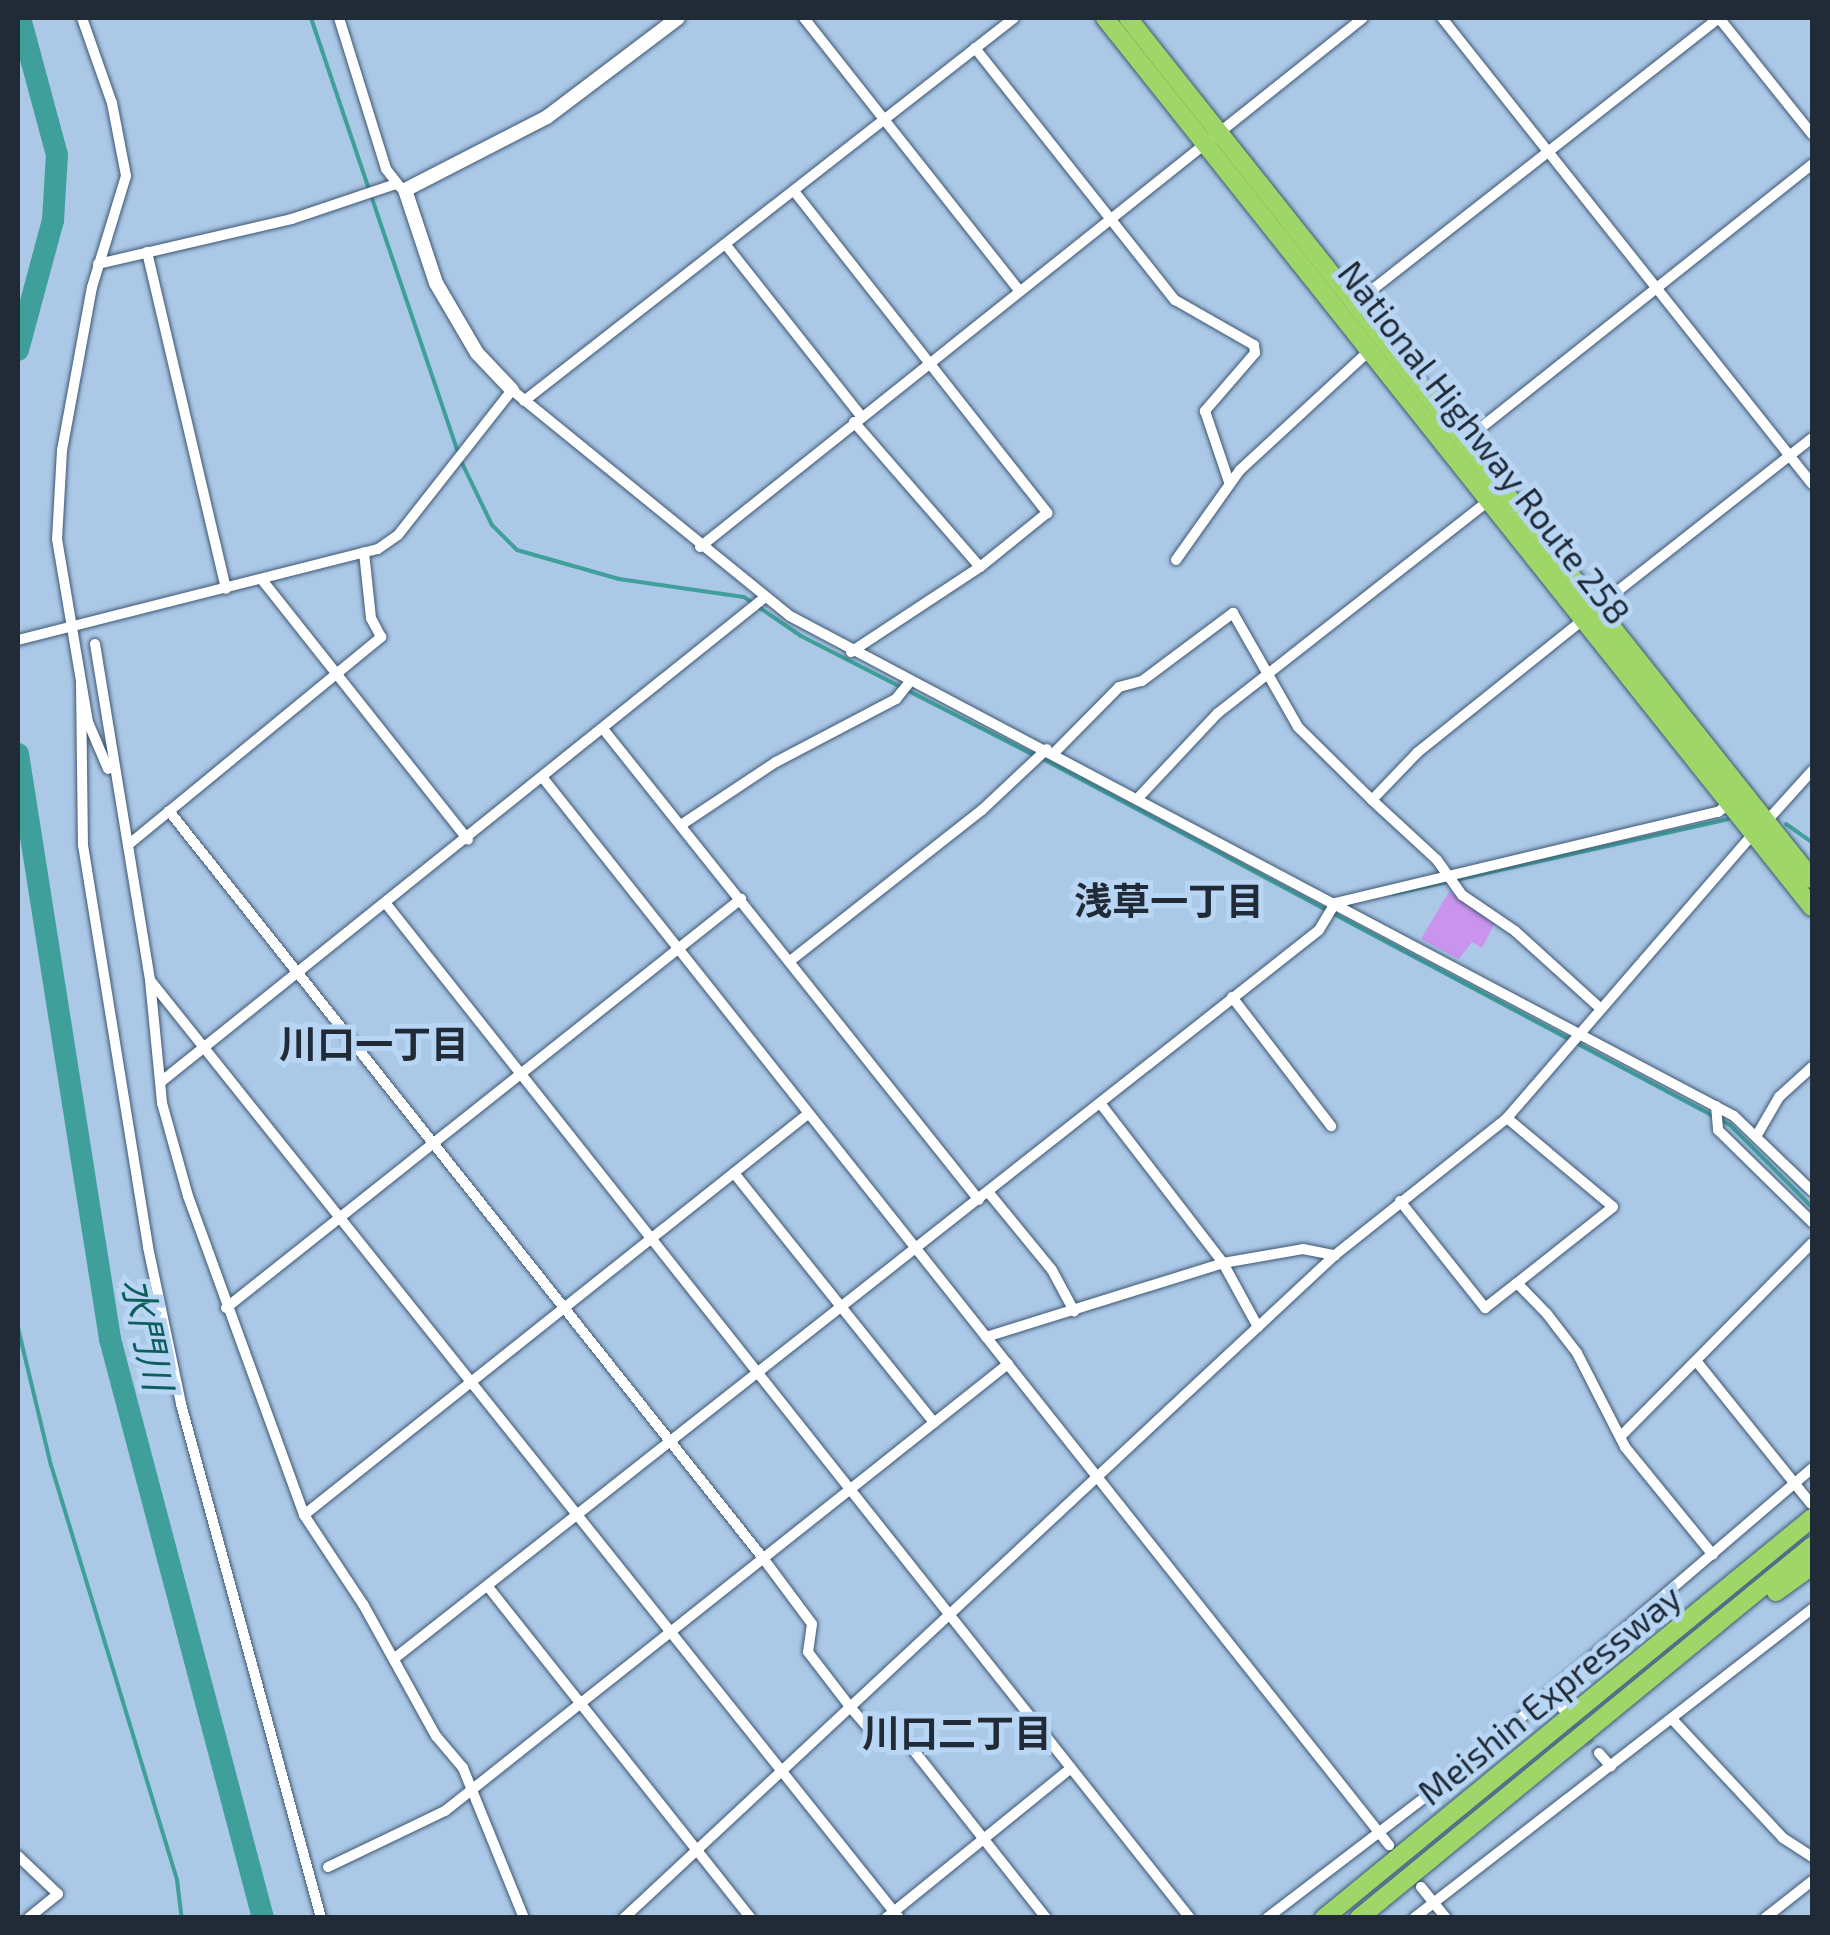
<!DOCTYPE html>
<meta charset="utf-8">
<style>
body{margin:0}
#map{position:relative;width:1830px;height:1935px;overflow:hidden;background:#abc8e7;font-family:"Exo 2","Noto Sans JP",sans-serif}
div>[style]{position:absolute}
.green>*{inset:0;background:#c993ee}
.stream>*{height:4px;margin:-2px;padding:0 2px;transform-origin:2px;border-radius:2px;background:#3f9f9b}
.river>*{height:22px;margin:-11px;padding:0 11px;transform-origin:11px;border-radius:11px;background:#3f9f9b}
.street-tunnel>*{height:10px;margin-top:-5px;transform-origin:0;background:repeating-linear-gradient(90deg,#8fa9c4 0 10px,transparent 0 15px)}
.roads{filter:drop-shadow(0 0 2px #3e5772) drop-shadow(0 0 2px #3e5772)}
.street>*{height:10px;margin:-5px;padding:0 5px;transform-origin:5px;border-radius:5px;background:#fff}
.secondary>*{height:14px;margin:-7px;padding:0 7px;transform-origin:7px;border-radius:7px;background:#fff}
.highway>*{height:18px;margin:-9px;padding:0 9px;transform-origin:9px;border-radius:9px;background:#9fd668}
span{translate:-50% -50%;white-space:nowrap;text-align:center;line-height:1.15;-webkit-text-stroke:10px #b8d5f4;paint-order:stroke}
.street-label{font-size:35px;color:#202b37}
.neighbourhood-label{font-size:38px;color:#202b37;font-weight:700}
.water-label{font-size:38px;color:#0e5f5c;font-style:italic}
.frame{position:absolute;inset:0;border:20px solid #202b37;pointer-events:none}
</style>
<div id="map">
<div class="green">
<div style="clip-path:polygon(1449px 892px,1495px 923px,1482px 948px,1472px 942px,1459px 959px,1421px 939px)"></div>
</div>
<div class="stream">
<div style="left:311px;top:18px;width:458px;rotate:71.3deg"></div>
<div style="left:461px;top:461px;width:71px;rotate:64.2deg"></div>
<div style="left:492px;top:525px;width:35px;rotate:45deg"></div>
<div style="left:517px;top:550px;width:106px;rotate:15.9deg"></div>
<div style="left:619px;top:579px;width:126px;rotate:8.2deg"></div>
<div style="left:744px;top:597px;width:69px;rotate:34.4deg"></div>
<div style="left:801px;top:636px;width:262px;rotate:27.1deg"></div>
<div style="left:1043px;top:759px;width:778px;rotate:28.05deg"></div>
<div style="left:1730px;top:1125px;width:116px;rotate:45deg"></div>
<div style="left:1786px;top:824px;width:32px;rotate:35deg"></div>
<div style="left:1393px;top:894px;width:343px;rotate:-12.6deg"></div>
<div style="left:18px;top:1328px;width:141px;rotate:76.5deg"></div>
<div style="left:51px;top:1465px;width:434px;rotate:73.1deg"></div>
<div style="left:177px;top:1880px;width:38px;rotate:83deg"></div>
</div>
<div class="river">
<div style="left:18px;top:350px;width:135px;rotate:-74.9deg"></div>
<div style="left:53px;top:220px;width:65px;rotate:-86.5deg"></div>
<div style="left:57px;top:155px;width:142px;rotate:-105.1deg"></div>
<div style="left:18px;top:754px;width:592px;rotate:81.06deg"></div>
<div style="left:110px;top:1339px;width:599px;rotate:75.2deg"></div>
</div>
<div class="street-tunnel">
<div style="left:1566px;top:1713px;width:52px;rotate:50.5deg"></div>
</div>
<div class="roads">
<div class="street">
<div style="left:82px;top:18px;width:90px;rotate:70.6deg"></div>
<div style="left:112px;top:103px;width:74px;rotate:79.1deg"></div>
<div style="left:126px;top:176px;width:116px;rotate:107deg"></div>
<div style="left:92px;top:287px;width:166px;rotate:100.4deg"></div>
<div style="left:62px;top:450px;width:89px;rotate:93.2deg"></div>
<div style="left:57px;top:539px;width:186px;rotate:80.4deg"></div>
<div style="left:88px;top:722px;width:51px;rotate:66.9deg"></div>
<div style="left:339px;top:18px;width:158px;rotate:72.7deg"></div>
<div style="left:386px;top:169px;width:23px;rotate:52deg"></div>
<div style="left:804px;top:18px;width:347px;rotate:51.7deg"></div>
<div style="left:1442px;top:18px;width:595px;rotate:51.55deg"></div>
<div style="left:975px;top:48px;width:322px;rotate:51.6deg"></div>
<div style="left:1175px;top:300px;width:91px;rotate:29.7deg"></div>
<div style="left:1254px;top:345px;width:8px;rotate:83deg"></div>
<div style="left:1255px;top:353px;width:77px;rotate:130.8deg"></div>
<div style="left:1205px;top:411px;width:75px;rotate:71.3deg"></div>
<div style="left:794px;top:191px;width:410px;rotate:51.8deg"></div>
<div style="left:1047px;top:513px;width:86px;rotate:141.1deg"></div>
<div style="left:726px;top:245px;width:218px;rotate:51.7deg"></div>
<div style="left:147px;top:252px;width:346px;rotate:76.8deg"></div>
<div style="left:98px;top:264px;width:199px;rotate:-13.1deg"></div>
<div style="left:292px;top:219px;width:110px;rotate:-18.6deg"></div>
<div style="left:1354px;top:304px;width:464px;rotate:-38.1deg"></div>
<div style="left:1719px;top:18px;width:149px;rotate:51.3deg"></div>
<div style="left:524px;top:401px;width:622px;rotate:-38.01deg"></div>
<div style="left:1463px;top:442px;width:446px;rotate:-38.5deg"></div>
<div style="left:700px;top:547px;width:848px;rotate:-38.59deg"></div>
<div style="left:1176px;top:560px;width:110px;rotate:-54.6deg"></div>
<div style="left:1240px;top:470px;width:177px;rotate:-42.7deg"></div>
<div style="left:263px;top:581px;width:330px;rotate:51.6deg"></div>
<div style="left:1596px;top:608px;width:275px;rotate:-38.2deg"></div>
<div style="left:1584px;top:619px;width:213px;rotate:141.3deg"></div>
<div style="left:1418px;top:752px;width:66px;rotate:133.8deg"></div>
<div style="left:1372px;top:800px;width:88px;rotate:42.7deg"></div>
<div style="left:1437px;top:860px;width:43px;rotate:54.5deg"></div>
<div style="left:1462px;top:895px;width:64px;rotate:34.2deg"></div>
<div style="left:1515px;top:931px;width:116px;rotate:42.2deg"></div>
<div style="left:18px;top:640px;width:371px;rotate:-14.2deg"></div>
<div style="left:378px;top:549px;width:24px;rotate:-35deg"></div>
<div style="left:398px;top:535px;width:184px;rotate:-51.8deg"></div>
<div style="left:512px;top:390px;width:358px;rotate:39.1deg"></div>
<div style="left:790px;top:616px;width:1068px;rotate:27.91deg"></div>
<div style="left:1734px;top:1116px;width:108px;rotate:43.9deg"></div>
<div style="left:95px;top:644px;width:340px;rotate:80.7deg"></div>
<div style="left:150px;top:980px;width:124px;rotate:84.4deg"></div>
<div style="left:162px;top:1103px;width:97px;rotate:74.4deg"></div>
<div style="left:188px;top:1196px;width:339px;rotate:70deg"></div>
<div style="left:304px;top:1515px;width:107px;rotate:56.5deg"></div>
<div style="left:363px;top:1604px;width:151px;rotate:61.1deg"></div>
<div style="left:436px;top:1736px;width:42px;rotate:49.8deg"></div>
<div style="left:463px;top:1768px;width:162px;rotate:67.9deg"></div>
<div style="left:851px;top:652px;width:154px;rotate:-33.4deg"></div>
<div style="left:980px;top:567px;width:192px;rotate:-131deg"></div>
<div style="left:81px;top:684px;width:161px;rotate:89.3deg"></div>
<div style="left:83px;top:845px;width:407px;rotate:80.8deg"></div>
<div style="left:148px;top:1247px;width:160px;rotate:78.1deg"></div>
<div style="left:181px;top:1404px;width:533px;rotate:74.76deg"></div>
<div style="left:604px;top:730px;width:601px;rotate:51.41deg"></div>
<div style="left:1055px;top:752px;width:91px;rotate:-45.4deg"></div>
<div style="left:1119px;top:687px;width:24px;rotate:-15deg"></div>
<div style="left:1142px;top:681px;width:114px;rotate:-36.8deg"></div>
<div style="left:1233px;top:613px;width:131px;rotate:60.3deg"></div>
<div style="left:1298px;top:727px;width:104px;rotate:44.6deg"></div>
<div style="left:543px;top:778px;width:1362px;rotate:51.59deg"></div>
<div style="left:1139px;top:797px;width:115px;rotate:-46.8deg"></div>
<div style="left:1218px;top:713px;width:345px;rotate:-38.1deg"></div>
<div style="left:169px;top:811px;width:954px;rotate:51.51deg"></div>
<div style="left:763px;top:1558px;width:82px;rotate:53.4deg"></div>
<div style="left:812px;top:1624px;width:28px;rotate:98deg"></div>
<div style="left:808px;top:1652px;width:71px;rotate:52.5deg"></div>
<div style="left:851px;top:1708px;width:30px;rotate:49deg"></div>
<div style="left:871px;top:1731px;width:29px;rotate:4deg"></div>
<div style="left:900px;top:1733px;width:236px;rotate:51.7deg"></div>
<div style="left:1766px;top:822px;width:69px;rotate:-48deg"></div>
<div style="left:681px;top:825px;width:114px;rotate:-33.6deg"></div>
<div style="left:776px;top:762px;width:136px;rotate:-27.7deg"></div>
<div style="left:896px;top:699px;width:22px;rotate:-51deg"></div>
<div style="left:128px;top:845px;width:328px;rotate:-39.4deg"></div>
<div style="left:381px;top:637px;width:21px;rotate:-118deg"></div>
<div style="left:371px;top:618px;width:66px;rotate:-96.1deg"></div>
<div style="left:387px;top:905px;width:1293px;rotate:51.6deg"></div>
<div style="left:790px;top:961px;width:244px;rotate:-38.2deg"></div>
<div style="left:982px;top:810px;width:89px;rotate:-43.2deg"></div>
<div style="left:150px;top:980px;width:1200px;rotate:51.39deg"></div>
<div style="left:1232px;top:997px;width:163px;rotate:52.5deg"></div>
<div style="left:162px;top:1081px;width:772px;rotate:-38.74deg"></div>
<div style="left:1100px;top:1103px;width:202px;rotate:52.4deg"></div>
<div style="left:1223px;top:1263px;width:73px;rotate:61.3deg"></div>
<div style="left:1716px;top:1106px;width:24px;rotate:85deg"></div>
<div style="left:1718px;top:1130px;width:132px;rotate:44.4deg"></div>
<div style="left:1507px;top:1118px;width:138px;rotate:40deg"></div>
<div style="left:1613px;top:1207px;width:122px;rotate:141.6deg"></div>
<div style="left:1757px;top:1135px;width:44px;rotate:-59.9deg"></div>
<div style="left:1779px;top:1097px;width:45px;rotate:-42.3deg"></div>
<div style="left:734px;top:1173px;width:320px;rotate:51.3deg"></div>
<div style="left:989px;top:1193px;width:99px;rotate:50.7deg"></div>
<div style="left:1052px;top:1270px;width:47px;rotate:61.8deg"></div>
<div style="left:1400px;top:1201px;width:137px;rotate:51.5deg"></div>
<div style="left:1485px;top:1308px;width:41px;rotate:-38deg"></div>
<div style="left:1517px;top:1283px;width:43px;rotate:45.9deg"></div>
<div style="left:1547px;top:1314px;width:49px;rotate:52.4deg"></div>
<div style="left:1577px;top:1353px;width:106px;rotate:62.9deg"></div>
<div style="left:1625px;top:1447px;width:139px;rotate:50.8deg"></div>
<div style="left:226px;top:1308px;width:658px;rotate:-38.46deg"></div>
<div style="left:986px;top:1337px;width:248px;rotate:-17.3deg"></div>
<div style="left:1223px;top:1263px;width:81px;rotate:-9.9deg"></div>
<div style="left:1303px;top:1249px;width:33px;rotate:11deg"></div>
<div style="left:1697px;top:1362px;width:182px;rotate:51.2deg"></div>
<div style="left:1621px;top:1436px;width:272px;rotate:-45.3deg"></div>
<div style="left:304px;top:1515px;width:645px;rotate:-38.52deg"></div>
<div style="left:489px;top:1588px;width:421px;rotate:51.6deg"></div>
<div style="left:395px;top:1658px;width:1176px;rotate:-38.23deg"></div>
<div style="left:1319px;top:930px;width:31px;rotate:-59deg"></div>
<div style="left:1335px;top:903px;width:394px;rotate:-13.4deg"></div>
<div style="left:1718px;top:812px;width:15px;rotate:-37deg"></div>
<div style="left:1550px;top:1693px;width:21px;rotate:51deg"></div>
<div style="left:1672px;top:1719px;width:163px;rotate:47deg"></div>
<div style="left:1783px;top:1838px;width:35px;rotate:33deg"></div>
<div style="left:1599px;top:1753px;width:18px;rotate:49deg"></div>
<div style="left:18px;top:1856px;width:55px;rotate:43.5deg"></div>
<div style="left:58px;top:1894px;width:38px;rotate:141deg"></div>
<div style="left:328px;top:1867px;width:130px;rotate:-25.6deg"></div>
<div style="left:445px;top:1811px;width:719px;rotate:-38.45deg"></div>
<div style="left:1421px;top:1887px;width:40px;rotate:51deg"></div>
<div style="left:624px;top:1918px;width:972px;rotate:-43deg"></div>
<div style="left:1335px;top:1255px;width:220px;rotate:-38.5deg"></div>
<div style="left:1507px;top:1118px;width:377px;rotate:-49.1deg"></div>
<div style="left:886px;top:1918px;width:238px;rotate:-39deg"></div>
<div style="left:1267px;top:1918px;width:234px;rotate:-37.4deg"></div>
<div style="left:1453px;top:1776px;width:473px;rotate:-40.6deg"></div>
<div style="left:1414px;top:1918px;width:504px;rotate:-37.83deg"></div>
<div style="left:1765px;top:1918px;width:60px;rotate:-38.2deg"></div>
</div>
<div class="secondary">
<div style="left:512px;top:390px;width:51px;rotate:-133.4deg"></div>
<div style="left:477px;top:353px;width:81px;rotate:-120.4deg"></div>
<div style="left:436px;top:283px;width:98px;rotate:-108.4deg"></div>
<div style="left:405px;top:190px;width:160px;rotate:-27.2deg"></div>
<div style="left:547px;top:117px;width:164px;rotate:-37.1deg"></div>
</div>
<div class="highway">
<div style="left:1105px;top:18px;width:1136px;rotate:51.51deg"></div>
<div style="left:1128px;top:18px;width:1100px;rotate:51.54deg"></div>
<div style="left:1776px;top:1592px;width:44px;rotate:-35.8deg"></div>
<div style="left:1324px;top:1918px;width:631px;rotate:-39.34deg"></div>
<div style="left:1359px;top:1918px;width:586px;rotate:-39.39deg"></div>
</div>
</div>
<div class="street-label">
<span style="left:1485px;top:442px;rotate:52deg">National Highway Route 258</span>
<span style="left:1549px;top:1694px;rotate:-39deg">Meishin Expressway</span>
</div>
<div class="neighbourhood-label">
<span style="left:1169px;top:901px">浅草一丁目</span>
<span style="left:374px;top:1044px">川口一丁目</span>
<span style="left:957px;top:1733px">川口二丁目</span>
</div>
<div class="water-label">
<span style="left:148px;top:1334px;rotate:78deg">水門川</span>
</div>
<div class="frame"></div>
</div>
